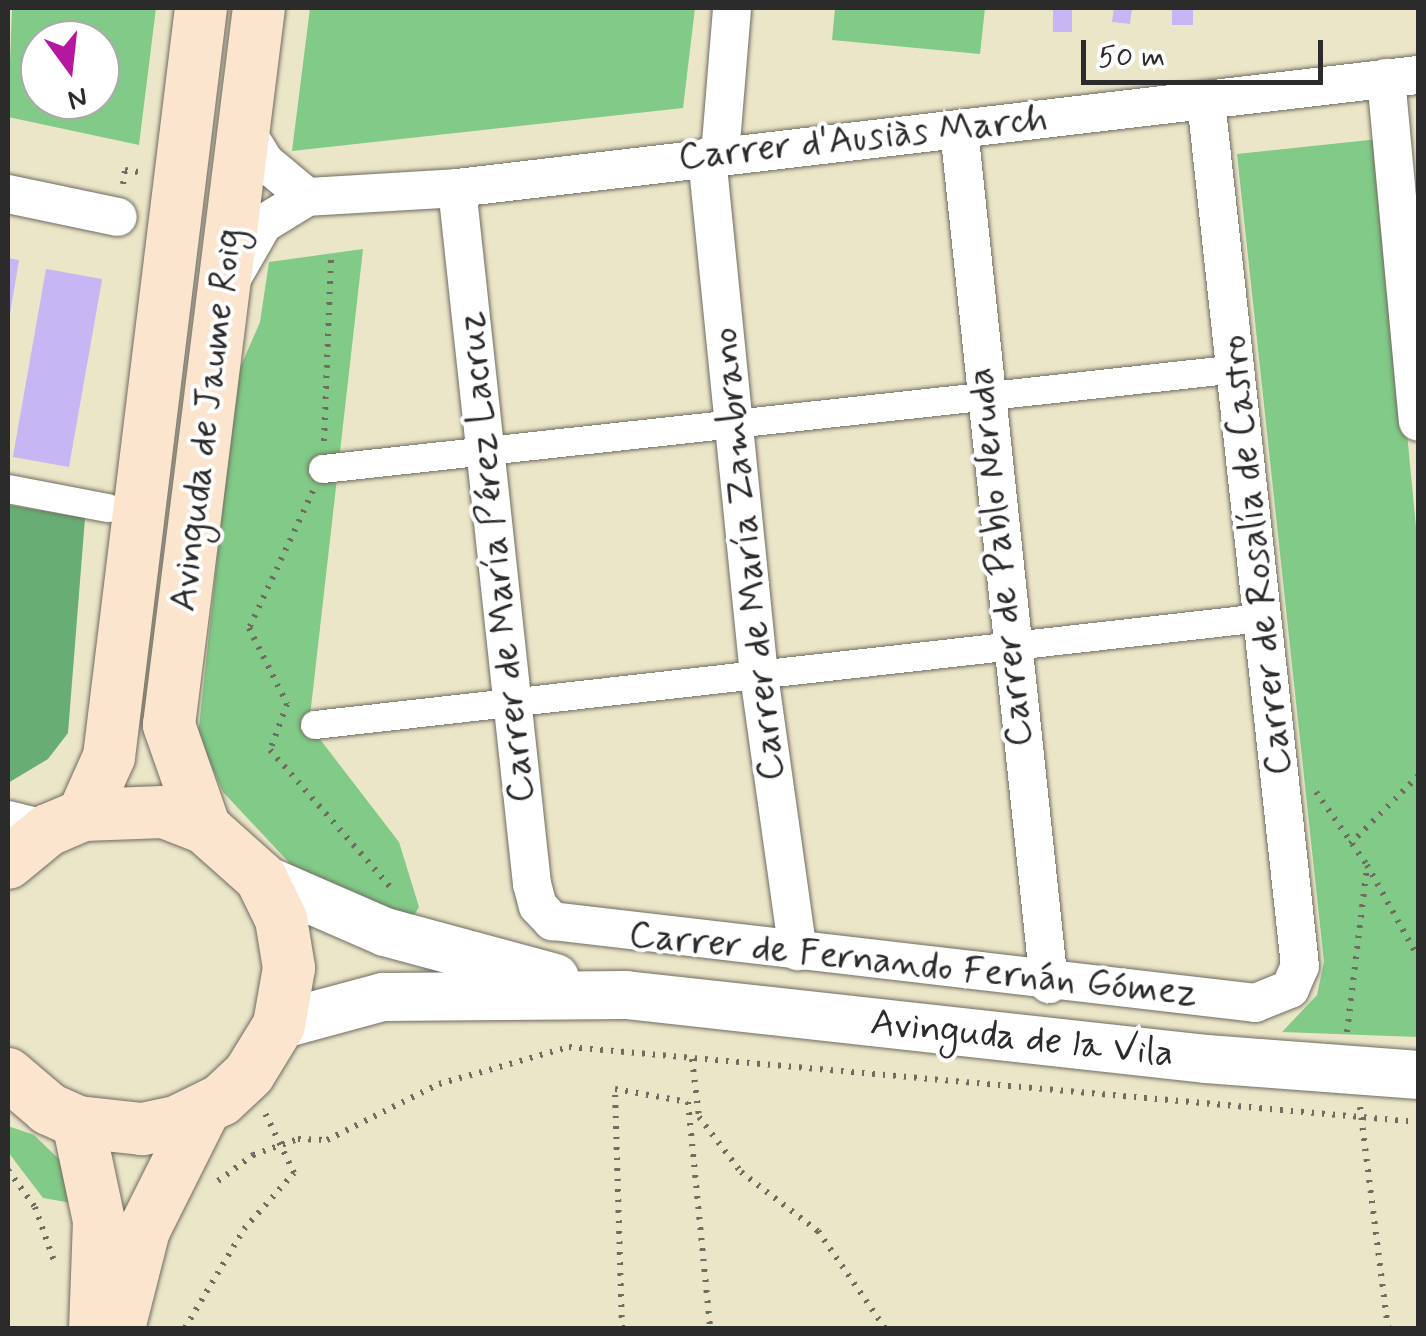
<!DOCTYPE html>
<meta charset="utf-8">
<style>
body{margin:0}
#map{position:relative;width:1426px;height:1336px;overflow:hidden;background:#ece6c9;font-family:Mynerve,sans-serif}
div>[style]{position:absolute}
.green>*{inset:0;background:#81ca87}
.forest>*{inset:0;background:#68ae74}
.building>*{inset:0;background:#c7b6f4;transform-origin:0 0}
.path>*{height:6px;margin-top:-3px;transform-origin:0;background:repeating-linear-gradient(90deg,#6f6c62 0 2.5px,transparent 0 10.5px)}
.roads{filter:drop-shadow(0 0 2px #6f6c62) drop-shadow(0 0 2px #6f6c62)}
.pedestrian>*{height:28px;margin:-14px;padding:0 14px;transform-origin:14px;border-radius:14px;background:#fff}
.minor>*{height:38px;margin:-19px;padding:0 19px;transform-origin:19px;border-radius:19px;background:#fff}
.tertiary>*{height:48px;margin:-24px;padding:0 24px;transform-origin:24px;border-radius:24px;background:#fff}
.secondary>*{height:52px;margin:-26px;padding:0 26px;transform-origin:26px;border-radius:26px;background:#fce5cf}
span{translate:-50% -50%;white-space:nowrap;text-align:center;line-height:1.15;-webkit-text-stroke:8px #fff;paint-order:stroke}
.street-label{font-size:38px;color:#2b2b2b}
.frame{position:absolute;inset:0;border:10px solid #2b2b2b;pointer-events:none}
.north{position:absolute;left:20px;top:20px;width:100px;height:100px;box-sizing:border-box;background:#fff;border:2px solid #aaa;border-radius:50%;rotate:165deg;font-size:28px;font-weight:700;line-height:40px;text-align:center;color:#2b2b2b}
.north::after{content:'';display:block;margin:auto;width:35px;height:45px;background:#b5179e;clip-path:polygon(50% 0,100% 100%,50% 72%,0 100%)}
.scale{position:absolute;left:1081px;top:40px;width:242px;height:45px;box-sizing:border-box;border:5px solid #2b2b2b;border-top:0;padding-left:12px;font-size:30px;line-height:35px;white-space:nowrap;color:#2b2b2b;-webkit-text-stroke:8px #fff;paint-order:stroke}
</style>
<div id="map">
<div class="green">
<div style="clip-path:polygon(evenodd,12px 8px,156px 8px,139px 145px,8px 117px,12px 8px,100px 40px,100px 100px,40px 100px,40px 40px,100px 40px)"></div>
<div style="clip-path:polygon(310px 8px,695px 8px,683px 108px,292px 151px)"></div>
<div style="clip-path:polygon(835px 8px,985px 8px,980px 54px,832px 40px)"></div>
<div style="clip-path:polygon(1379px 139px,1418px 548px,1418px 1037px,1282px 1032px,1317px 995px,1324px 962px,1237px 154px)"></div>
<div style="clip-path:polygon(363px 249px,309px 725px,399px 842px,419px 907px,409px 924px,296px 870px,223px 792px,198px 736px,237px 375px,260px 322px,269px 262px)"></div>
<div style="clip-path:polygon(8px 1126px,34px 1135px,64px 1164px,77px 1204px,43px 1198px,8px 1152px)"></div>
</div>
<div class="forest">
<div style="clip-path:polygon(8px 505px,85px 518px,68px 733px,48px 759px,8px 783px)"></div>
</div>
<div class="building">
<div style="left:1053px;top:8px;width:19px;height:24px"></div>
<div style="clip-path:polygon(1114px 8px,1132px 8px,1130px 24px,1112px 22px)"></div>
<div style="left:1172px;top:8px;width:21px;height:17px"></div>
<div style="clip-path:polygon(8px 258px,19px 260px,10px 314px,8px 313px)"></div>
<div style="left:46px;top:269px;width:57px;height:191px;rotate:10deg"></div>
</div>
<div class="path">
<div style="left:123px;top:184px;width:14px;rotate:-82deg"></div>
<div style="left:125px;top:170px;width:18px;rotate:9deg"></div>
<div style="left:324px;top:441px;width:185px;rotate:-87.8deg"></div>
<div style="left:313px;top:491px;width:151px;rotate:115deg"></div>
<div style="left:249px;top:628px;width:85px;rotate:63.4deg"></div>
<div style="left:287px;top:704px;width:49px;rotate:110.3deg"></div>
<div style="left:270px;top:750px;width:188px;rotate:48.7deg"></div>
<div style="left:1316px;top:792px;width:89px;rotate:55.1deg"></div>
<div style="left:1367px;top:865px;width:105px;rotate:61deg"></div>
<div style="left:1350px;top:844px;width:96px;rotate:-45deg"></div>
<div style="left:1347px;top:1032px;width:167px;rotate:-83.1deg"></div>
<div style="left:692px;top:1059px;width:58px;rotate:83.1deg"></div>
<div style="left:699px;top:1117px;width:69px;rotate:52.6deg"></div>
<div style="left:741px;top:1172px;width:97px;rotate:37.5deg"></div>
<div style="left:818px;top:1231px;width:118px;rotate:55.4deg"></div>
<div style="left:1360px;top:1107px;width:223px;rotate:82.8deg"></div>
<div style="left:8px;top:1170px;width:46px;rotate:53.9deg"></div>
<div style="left:35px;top:1207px;width:57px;rotate:70.6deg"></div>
<div style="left:218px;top:1181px;width:44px;rotate:-36.6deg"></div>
<div style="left:253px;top:1155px;width:48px;rotate:-19.6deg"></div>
<div style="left:298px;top:1139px;width:29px;rotate:2deg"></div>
<div style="left:327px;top:1140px;width:125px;rotate:-26.6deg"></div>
<div style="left:439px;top:1084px;width:135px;rotate:-15.9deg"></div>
<div style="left:569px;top:1047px;width:852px;rotate:5.05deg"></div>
<div style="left:185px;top:1328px;width:115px;rotate:-59.2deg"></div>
<div style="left:244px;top:1229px;width:75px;rotate:-48.2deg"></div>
<div style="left:294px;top:1173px;width:67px;rotate:-115.8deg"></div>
<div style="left:622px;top:1328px;width:239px;rotate:-91.7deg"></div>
<div style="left:615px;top:1089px;width:74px;rotate:10.1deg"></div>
<div style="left:688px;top:1102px;width:227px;rotate:84.4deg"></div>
</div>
<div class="roads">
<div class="pedestrian">
<div style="left:323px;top:469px;width:920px;rotate:-6.24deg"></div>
<div style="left:8px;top:489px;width:102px;rotate:10.8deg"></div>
<div style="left:315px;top:725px;width:953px;rotate:-6.45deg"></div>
</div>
<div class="minor">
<div style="left:1386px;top:78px;width:345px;rotate:84.7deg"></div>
<div style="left:959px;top:129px;width:860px;rotate:83.99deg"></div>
<div style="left:720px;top:155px;width:147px;rotate:-85.3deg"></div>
<div style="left:707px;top:157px;width:521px;rotate:84.27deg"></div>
<div style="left:759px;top:675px;width:279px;rotate:82deg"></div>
<div style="left:457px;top:188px;width:700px;rotate:83.85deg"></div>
<div style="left:532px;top:884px;width:23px;rotate:75deg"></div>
<div style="left:538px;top:906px;width:21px;rotate:47deg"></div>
<div style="left:552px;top:921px;width:708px;rotate:6.65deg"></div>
<div style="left:1255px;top:1003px;width:38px;rotate:-22deg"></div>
<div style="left:1290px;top:989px;width:25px;rotate:-67deg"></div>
<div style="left:1300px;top:966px;width:870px;rotate:-96.2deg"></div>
<div style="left:8px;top:194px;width:112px;rotate:11.8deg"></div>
<div style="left:307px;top:197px;width:150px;rotate:-3.4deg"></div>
<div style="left:457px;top:188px;width:968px;rotate:-6.71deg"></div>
<div style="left:232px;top:278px;width:62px;rotate:-60.1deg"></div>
<div style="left:263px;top:224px;width:52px;rotate:-31.5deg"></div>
<div style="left:307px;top:197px;width:55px;rotate:-140.2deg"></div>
<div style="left:265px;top:162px;width:40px;rotate:-122deg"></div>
<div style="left:8px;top:820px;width:41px;rotate:14deg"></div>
</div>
<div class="tertiary">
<div style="left:261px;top:878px;width:135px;rotate:23.5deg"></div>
<div style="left:385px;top:932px;width:176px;rotate:15.1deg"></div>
<div style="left:279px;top:1025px;width:108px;rotate:-15.1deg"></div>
<div style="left:383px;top:997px;width:243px;rotate:-0.5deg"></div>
<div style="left:626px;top:995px;width:585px;rotate:6.29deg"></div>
<div style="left:1207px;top:1059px;width:212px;rotate:4.3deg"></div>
</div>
<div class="secondary">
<div style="left:83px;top:815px;width:64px;rotate:-65.9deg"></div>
<div style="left:109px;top:757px;width:755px;rotate:-83deg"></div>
<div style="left:205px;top:828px;width:109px;rotate:-109.3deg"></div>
<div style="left:169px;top:725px;width:723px;rotate:-82.85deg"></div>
<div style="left:8px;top:863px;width:52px;rotate:-39.5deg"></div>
<div style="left:48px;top:830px;width:38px;rotate:-23deg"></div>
<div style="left:83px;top:815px;width:81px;rotate:-2.1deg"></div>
<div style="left:164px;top:812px;width:44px;rotate:21.3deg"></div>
<div style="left:205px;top:828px;width:75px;rotate:41.8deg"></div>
<div style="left:261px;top:878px;width:46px;rotate:64deg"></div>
<div style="left:281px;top:919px;width:50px;rotate:80.7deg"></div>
<div style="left:289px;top:968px;width:58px;rotate:100deg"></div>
<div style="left:279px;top:1025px;width:57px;rotate:121.5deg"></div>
<div style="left:249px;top:1074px;width:38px;rotate:137deg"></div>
<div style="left:221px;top:1100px;width:50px;rotate:153.9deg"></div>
<div style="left:176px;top:1122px;width:35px;rotate:168deg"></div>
<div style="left:142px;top:1129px;width:64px;rotate:-173.8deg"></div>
<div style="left:78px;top:1122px;width:32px;rotate:-156deg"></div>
<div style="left:49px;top:1109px;width:54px;rotate:-139.5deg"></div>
<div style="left:78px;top:1122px;width:101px;rotate:78deg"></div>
<div style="left:99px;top:1221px;width:107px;rotate:92.1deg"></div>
<div style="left:119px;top:1328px;width:101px;rotate:-75.7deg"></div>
<div style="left:144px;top:1230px;width:134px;rotate:-63.4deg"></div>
</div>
</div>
<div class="street-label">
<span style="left:863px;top:139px;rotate:-6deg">Carrer d'Ausiàs March</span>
<span style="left:207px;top:420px;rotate:-83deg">Avinguda de Jaume Roig</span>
<span style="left:749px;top:554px;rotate:-96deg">Carrer de María Zambrano</span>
<span style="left:1257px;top:555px;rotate:-96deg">Carrer de Rosalía de Castro</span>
<span style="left:497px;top:557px;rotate:-96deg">Carrer de María Pérez Lacruz</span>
<span style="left:1001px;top:557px;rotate:-96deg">Carrer de Pablo Neruda</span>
<span style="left:913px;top:965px;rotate:6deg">Carrer de Fernando Fernán Gómez</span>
<span style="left:1022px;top:1039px;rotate:6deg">Avinguda de la Vila</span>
</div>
<div class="frame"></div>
<div class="north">N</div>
<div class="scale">50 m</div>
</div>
